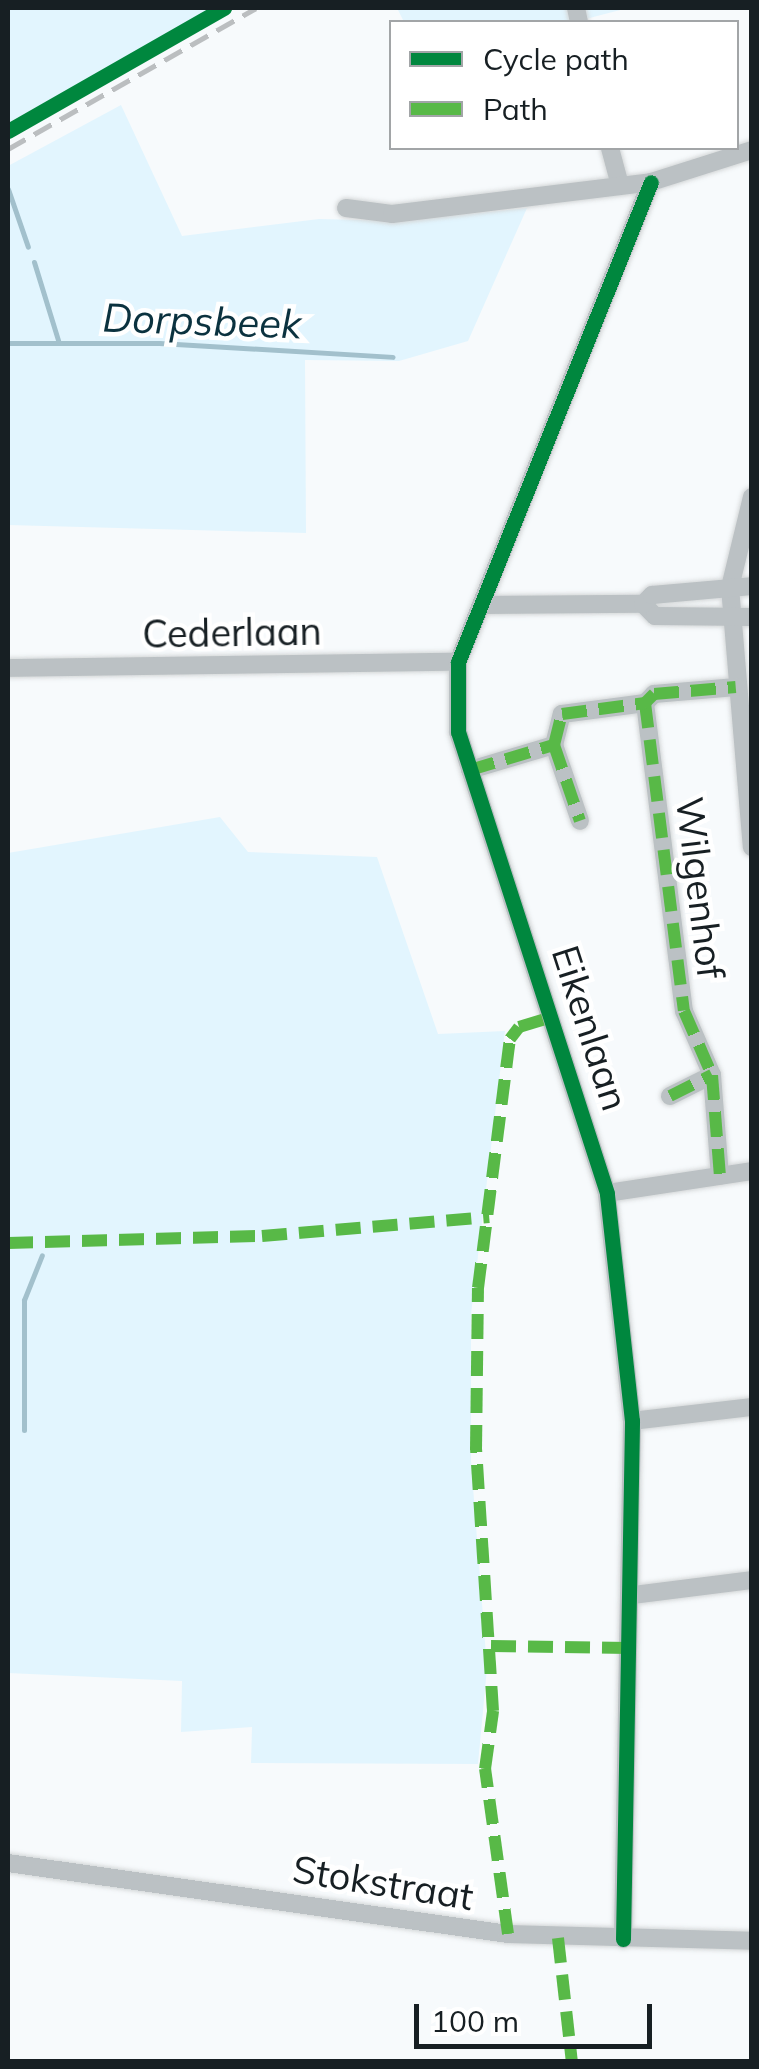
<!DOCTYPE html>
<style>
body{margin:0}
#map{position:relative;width:759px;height:2069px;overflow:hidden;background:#f7fafc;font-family:Mulish,sans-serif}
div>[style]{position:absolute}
.green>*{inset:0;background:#e2f5fe}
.stream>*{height:5px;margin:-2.5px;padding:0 2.5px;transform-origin:2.5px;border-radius:2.5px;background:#a2c0cc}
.roads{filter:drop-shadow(0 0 2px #d4d7d8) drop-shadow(0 0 2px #d4d7d8)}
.minor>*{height:18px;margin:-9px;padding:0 9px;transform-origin:9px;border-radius:9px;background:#bbc1c4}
.rail>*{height:5px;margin-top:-2.5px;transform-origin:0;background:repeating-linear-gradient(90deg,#bbbec0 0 20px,transparent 0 30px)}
.quiet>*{height:12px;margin-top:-6px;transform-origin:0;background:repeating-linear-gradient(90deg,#58b947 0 25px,transparent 0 37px)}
.cycleway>*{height:15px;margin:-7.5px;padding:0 7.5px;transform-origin:7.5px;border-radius:7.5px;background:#00873e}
span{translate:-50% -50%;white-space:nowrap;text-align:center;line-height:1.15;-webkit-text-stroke:9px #fff;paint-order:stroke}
.street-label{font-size:38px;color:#171f23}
.water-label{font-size:40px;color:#0b323f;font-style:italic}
.frame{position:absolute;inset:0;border:10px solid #171f23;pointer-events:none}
.legend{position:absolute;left:389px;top:20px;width:350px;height:130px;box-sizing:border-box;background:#fff;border:2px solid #a2a5a7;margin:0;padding:12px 18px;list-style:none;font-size:30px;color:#171f23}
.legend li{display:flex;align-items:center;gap:20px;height:50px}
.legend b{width:50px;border:2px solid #a2a5a7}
.scale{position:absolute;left:414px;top:2004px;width:238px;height:45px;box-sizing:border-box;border:5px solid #171f23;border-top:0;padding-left:12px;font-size:30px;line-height:35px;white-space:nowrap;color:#171f23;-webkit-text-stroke:8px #fff;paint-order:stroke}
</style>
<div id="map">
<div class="green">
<div style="clip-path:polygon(8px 8px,214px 8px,8px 123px)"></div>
<div style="clip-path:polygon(397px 8px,628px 8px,574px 22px,404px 22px)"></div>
<div style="clip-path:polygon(121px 105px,182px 236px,319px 219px,398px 221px,527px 208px,468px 341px,399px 361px,305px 360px,306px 533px,8px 525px,8px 166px)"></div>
<div style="clip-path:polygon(220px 817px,248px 852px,377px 857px,438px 1034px,505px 1031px,471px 1314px,471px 1461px,487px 1668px,478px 1764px,251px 1763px,252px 1727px,181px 1732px,182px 1681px,8px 1673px,8px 853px)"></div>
</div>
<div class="stream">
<div style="left:8px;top:189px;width:61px;rotate:71deg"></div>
<div style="left:34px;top:262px;width:82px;rotate:72.9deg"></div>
<div style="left:8px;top:343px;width:151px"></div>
<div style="left:159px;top:343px;width:234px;rotate:3.4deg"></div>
<div style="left:24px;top:1430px;width:130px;rotate:-90deg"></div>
<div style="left:24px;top:1300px;width:48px;rotate:-68.2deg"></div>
</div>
<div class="roads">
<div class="minor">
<div style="left:576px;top:8px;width:14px;rotate:78deg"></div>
<div style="left:610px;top:148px;width:39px;rotate:75deg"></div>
<div style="left:346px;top:208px;width:46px;rotate:7.4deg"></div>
<div style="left:392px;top:214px;width:261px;rotate:-7deg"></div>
<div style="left:651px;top:182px;width:106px;rotate:-17.6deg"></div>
<div style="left:752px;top:497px;width:93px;rotate:103.7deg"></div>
<div style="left:730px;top:587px;width:261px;rotate:85.2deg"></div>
<div style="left:643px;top:604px;width:17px;rotate:45deg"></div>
<div style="left:655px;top:616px;width:97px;rotate:0.6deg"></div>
<div style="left:481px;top:605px;width:162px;rotate:-0.4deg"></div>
<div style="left:643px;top:604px;width:13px;rotate:-45deg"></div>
<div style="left:652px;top:595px;width:100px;rotate:-5.1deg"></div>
<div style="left:8px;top:668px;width:450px;rotate:-0.8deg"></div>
<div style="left:645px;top:703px;width:310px;rotate:82.8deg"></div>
<div style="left:684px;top:1011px;width:70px;rotate:66.4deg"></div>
<div style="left:712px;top:1075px;width:101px;rotate:85.5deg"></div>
<div style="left:554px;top:745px;width:80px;rotate:71.1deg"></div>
<div style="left:470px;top:770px;width:88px;rotate:-16.6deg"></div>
<div style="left:554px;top:745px;width:32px;rotate:-76deg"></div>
<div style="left:562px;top:714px;width:84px;rotate:-7.5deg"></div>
<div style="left:645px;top:703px;width:13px;rotate:-45deg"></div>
<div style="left:654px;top:694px;width:82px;rotate:-4.9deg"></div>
<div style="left:670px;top:1096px;width:47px;rotate:-26.6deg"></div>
<div style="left:607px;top:1193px;width:147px;rotate:-8.6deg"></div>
<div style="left:632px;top:1421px;width:121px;rotate:-6.7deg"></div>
<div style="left:633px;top:1595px;width:120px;rotate:-7.2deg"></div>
<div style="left:8px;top:1863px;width:505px;rotate:8.08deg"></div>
<div style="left:508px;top:1934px;width:244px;rotate:1.6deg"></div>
<div style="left:623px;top:1939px;width:518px;rotate:-89deg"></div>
<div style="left:632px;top:1421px;width:229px;rotate:-96.3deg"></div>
<div style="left:607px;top:1193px;width:484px;rotate:-107.9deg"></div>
<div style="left:458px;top:732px;width:70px;rotate:-90deg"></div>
<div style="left:458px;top:662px;width:517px;rotate:-68.1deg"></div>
</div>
</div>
<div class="rail">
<div style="left:8px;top:149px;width:285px;rotate:-29.6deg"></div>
</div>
<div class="quiet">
<div style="left:645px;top:703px;width:310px;rotate:82.8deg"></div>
<div style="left:684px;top:1011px;width:70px;rotate:66.4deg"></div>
<div style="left:712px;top:1075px;width:101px;rotate:85.5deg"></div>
<div style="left:554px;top:745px;width:80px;rotate:71.1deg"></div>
<div style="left:470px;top:770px;width:88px;rotate:-16.6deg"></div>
<div style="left:554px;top:745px;width:32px;rotate:-76deg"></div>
<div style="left:562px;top:714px;width:84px;rotate:-7.5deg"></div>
<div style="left:645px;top:703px;width:13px;rotate:-45deg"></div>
<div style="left:654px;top:694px;width:82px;rotate:-4.9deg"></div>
<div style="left:670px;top:1096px;width:47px;rotate:-26.6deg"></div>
<div style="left:8px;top:1243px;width:254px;rotate:-1.6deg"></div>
<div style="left:262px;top:1236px;width:228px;rotate:-4.8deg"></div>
<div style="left:491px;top:1646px;width:139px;rotate:0.8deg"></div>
<div style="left:508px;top:1934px;width:167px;rotate:-97.9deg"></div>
<div style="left:485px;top:1769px;width:59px;rotate:-82.1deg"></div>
<div style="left:493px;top:1711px;width:262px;rotate:-93.7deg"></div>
<div style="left:476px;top:1450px;width:162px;rotate:-89.3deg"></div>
<div style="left:478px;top:1288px;width:251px;rotate:-82.7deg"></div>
<div style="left:510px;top:1039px;width:15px;rotate:-53deg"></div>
<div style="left:519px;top:1027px;width:37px;rotate:-17deg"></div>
<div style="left:558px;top:1938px;width:125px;rotate:83.6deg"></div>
</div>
<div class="cycleway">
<div style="left:8px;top:131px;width:249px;rotate:-29.7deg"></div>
<div style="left:623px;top:1939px;width:518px;rotate:-89deg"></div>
<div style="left:632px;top:1421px;width:229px;rotate:-96.3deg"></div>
<div style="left:607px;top:1193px;width:484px;rotate:-107.9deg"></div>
<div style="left:458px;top:732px;width:70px;rotate:-90deg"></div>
<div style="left:458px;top:662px;width:517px;rotate:-68.1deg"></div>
</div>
<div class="street-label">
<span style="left:232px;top:633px;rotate:-1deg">Cederlaan</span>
<span style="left:700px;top:888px;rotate:83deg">Wilgenhof</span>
<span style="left:590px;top:1028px;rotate:72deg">Eikenlaan</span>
<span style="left:383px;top:1883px;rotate:9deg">Stokstraat</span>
</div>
<div class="water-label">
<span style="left:202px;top:320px;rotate:2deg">Dorpsbeek</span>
</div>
<div class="frame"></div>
<ul class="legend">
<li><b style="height:12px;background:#00873e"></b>Cycle path</li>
<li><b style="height:12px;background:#58b947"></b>Path</li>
</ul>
<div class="scale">100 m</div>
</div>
